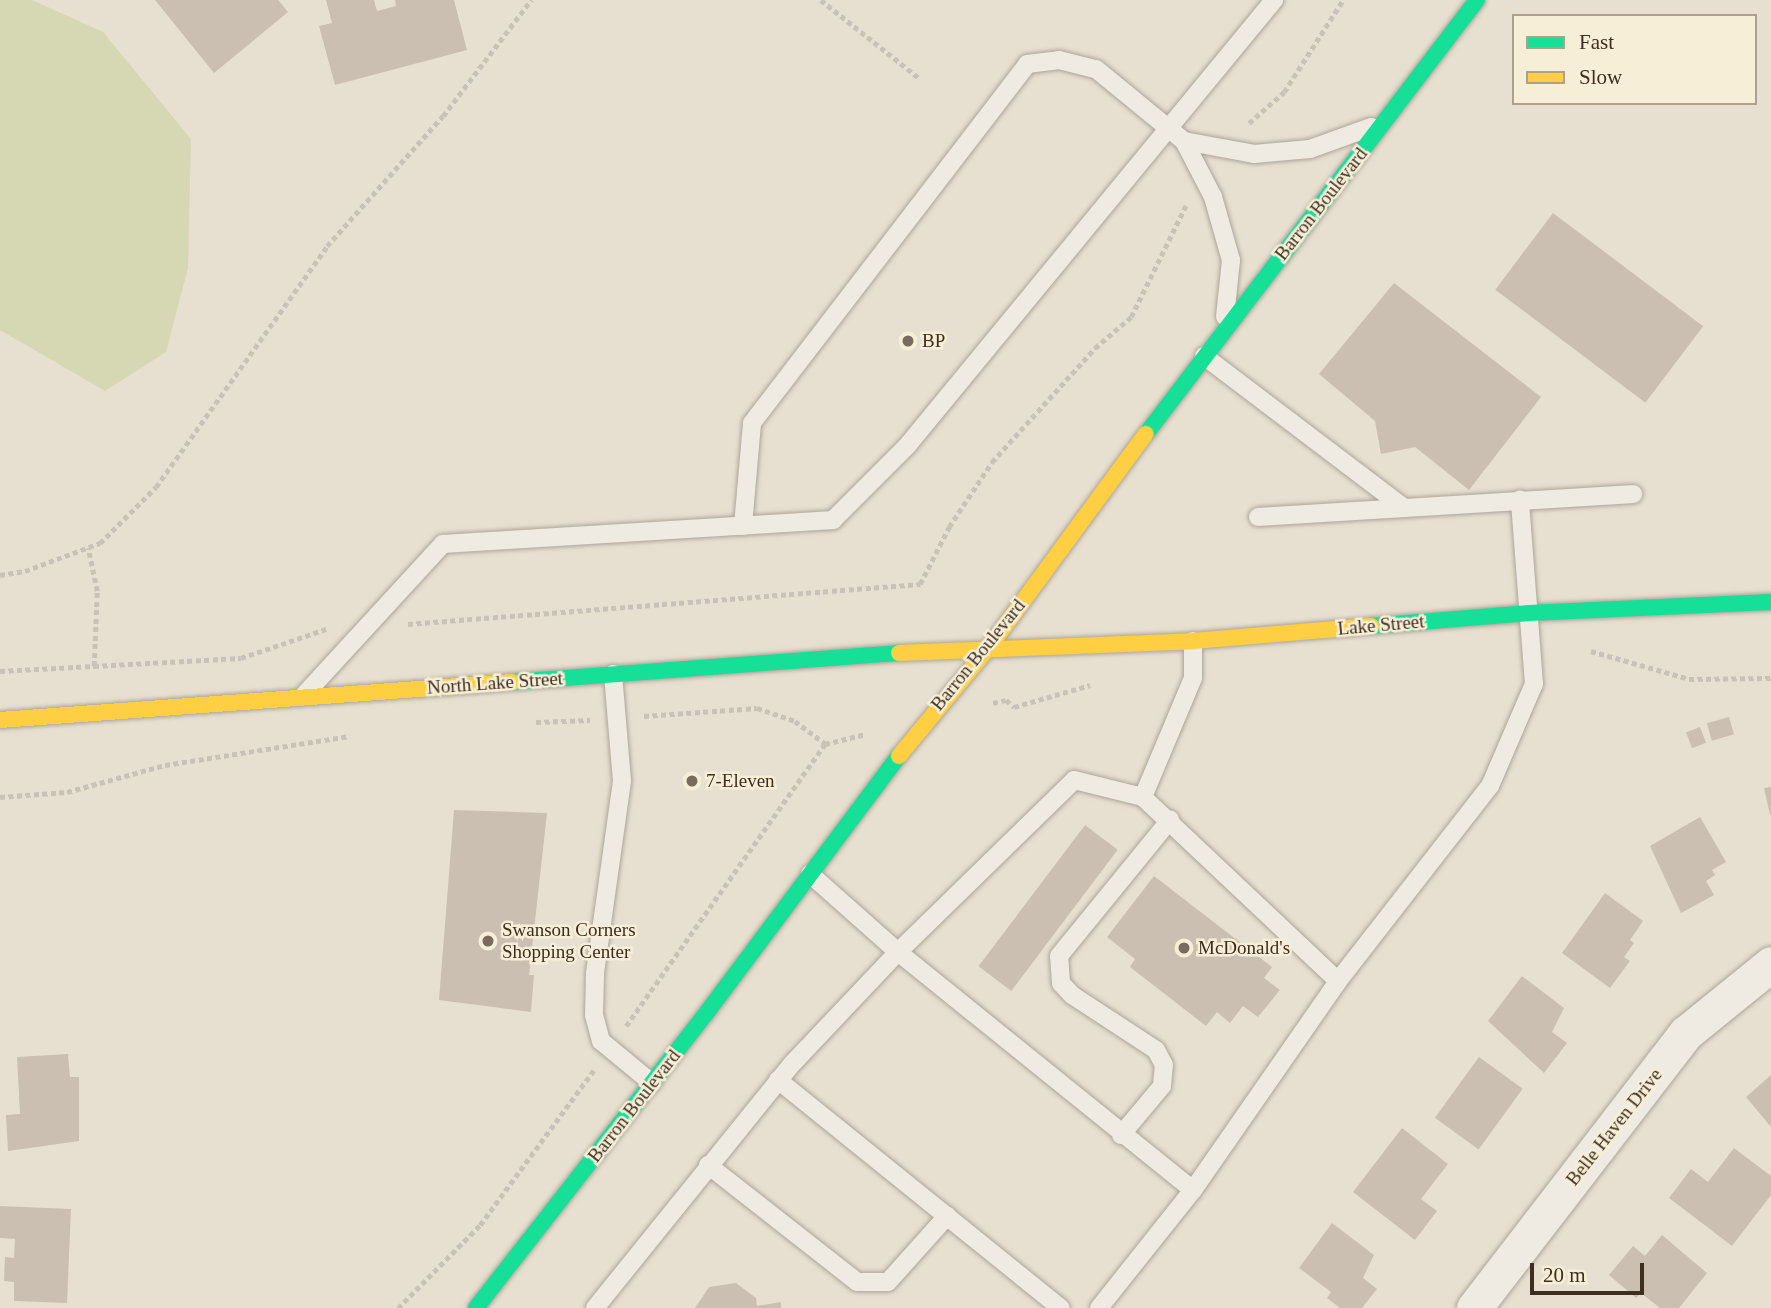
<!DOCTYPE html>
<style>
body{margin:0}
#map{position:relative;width:1771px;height:1308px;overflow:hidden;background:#e7e0d1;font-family:Georgia,serif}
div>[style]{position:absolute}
.green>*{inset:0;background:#d6d7b3}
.building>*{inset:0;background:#cbbfb2;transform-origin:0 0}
.path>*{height:4.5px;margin-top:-2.25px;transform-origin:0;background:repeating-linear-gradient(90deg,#c8c2b9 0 5px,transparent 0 8.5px)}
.roads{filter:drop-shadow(0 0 2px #ada599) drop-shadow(0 0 2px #ada599)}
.lane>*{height:18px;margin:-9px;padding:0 9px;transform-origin:9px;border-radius:9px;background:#efebe3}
.street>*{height:35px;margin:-17.5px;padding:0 17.5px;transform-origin:17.5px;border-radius:17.5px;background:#efebe3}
.fast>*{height:16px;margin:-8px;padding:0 8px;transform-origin:8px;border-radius:8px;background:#16e098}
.slow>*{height:16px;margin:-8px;padding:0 8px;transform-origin:8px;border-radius:8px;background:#ffcf43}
.dots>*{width:19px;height:19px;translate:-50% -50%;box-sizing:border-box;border:4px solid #f7eed8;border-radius:50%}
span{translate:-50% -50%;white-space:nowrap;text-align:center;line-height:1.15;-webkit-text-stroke:5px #f7eed8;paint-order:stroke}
.street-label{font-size:19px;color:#3d2e20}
.poi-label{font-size:19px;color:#3d2e20}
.left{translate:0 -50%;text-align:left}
.legend{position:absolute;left:1512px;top:14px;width:245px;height:91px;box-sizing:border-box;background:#f7eed8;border:2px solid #ada18e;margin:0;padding:9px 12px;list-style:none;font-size:21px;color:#3d2e20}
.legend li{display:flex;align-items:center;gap:14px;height:35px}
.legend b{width:35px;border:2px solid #ada18e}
.scale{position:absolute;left:1530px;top:1263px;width:114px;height:32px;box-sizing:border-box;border:4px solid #3d2e20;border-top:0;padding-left:9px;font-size:21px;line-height:24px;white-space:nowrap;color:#3d2e20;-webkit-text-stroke:5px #f7eed8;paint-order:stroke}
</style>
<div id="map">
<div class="green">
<div style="clip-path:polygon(0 0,32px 0,103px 32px,191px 139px,188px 268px,166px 352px,105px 391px,0 330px)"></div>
</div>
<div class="building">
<div style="clip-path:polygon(155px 0,278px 0,288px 12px,214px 73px)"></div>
<div style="clip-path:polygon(326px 0,374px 0,377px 11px,396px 6px,395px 0,454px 0,467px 50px,335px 85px,319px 26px,332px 23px)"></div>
<div style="left:1553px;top:213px;width:188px;height:96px;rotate:37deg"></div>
<div style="clip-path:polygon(1394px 283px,1541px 397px,1469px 490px,1415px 447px,1381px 454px,1375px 421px,1319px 374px)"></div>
<div style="left:1729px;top:717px;width:18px;height:23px;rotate:74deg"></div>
<div style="left:1700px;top:727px;width:17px;height:15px;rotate:69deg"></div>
<div style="clip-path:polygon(1771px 787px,1771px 815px,1770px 815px,1764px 788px)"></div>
<div style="clip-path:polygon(454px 810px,547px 813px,529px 975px,534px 975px,531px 1012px,439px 1000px)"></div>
<div style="clip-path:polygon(1700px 817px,1726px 862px,1712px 870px,1715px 875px,1706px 881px,1714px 895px,1681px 913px,1650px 846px)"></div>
<div style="left:1085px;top:825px;width:41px;height:177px;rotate:37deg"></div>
<div style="clip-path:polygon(1154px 876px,1272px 967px,1264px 978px,1280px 990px,1258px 1017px,1243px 1006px,1230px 1023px,1217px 1012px,1206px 1026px,1130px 967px,1135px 959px,1107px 937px)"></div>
<div style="clip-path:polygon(1605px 893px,1643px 921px,1630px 940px,1634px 943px,1624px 957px,1630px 961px,1610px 988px,1562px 953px)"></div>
<div style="clip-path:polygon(1522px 976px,1564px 1008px,1552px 1032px,1567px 1043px,1544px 1073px,1488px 1021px)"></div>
<div style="clip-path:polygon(68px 1054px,70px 1077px,79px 1077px,79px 1141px,8px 1151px,6px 1115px,20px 1114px,17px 1057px)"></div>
<div style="left:1479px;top:1057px;width:54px;height:75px;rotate:36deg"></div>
<div style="clip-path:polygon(1771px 1075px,1771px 1127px,1746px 1097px)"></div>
<div style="clip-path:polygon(1402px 1128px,1448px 1164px,1421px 1199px,1437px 1211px,1415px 1240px,1353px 1192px)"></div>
<div style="clip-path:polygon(1734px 1148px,1771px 1176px,1771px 1195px,1732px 1246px,1669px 1198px,1691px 1169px,1708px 1182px)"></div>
<div style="clip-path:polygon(0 1206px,71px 1209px,67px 1303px,14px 1301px,14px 1282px,4px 1281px,5px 1257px,14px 1258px,15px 1239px,0 1238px)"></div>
<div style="clip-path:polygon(1332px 1223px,1374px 1255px,1363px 1278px,1377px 1289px,1362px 1308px,1340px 1308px,1327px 1298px,1331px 1292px,1299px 1268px)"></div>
<div style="clip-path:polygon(1662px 1235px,1707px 1273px,1679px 1308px,1660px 1308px,1641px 1293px,1636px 1298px,1609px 1275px,1633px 1246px,1645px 1256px)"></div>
<div style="clip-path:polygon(736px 1283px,756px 1298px,757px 1306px,781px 1302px,781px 1308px,695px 1308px,709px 1287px)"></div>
</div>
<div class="path">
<div style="left:821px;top:0;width:125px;rotate:38.5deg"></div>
<div style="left:1249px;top:123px;width:47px;rotate:-41.5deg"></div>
<div style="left:1284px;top:92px;width:109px;rotate:-57.3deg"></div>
<div style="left:0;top:575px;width:25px;rotate:-9deg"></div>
<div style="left:25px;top:571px;width:80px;rotate:-20.5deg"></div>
<div style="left:100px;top:543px;width:79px;rotate:-45deg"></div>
<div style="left:156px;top:487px;width:296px;rotate:-54.6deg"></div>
<div style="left:327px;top:246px;width:174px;rotate:-48.3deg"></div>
<div style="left:443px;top:116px;width:146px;rotate:-52.8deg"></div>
<div style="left:408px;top:624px;width:514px;rotate:-4.47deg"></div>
<div style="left:920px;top:584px;width:64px;rotate:-63deg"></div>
<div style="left:949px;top:527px;width:78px;rotate:-56.5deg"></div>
<div style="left:992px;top:462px;width:154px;rotate:-47.9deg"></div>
<div style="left:1095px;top:348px;width:48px;rotate:-40.7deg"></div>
<div style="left:1131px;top:317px;width:125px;rotate:-63.8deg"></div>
<div style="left:1591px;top:651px;width:102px;rotate:15.9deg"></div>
<div style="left:1689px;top:679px;width:82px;rotate:-0.7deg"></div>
<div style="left:94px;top:666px;width:147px;rotate:-3.1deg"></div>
<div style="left:241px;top:658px;width:90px;rotate:-18.8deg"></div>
<div style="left:0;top:671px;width:94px;rotate:-3deg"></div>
<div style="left:94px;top:666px;width:75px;rotate:-87.7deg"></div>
<div style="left:97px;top:591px;width:44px;rotate:-101.8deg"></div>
<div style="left:993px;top:703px;width:13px;rotate:-13deg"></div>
<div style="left:1006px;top:700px;width:11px;rotate:41deg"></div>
<div style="left:1014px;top:707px;width:79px;rotate:-16.1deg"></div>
<div style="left:644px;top:716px;width:113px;rotate:-4deg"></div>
<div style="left:757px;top:708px;width:40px;rotate:18.9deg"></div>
<div style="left:795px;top:721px;width:38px;rotate:37deg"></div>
<div style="left:536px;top:722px;width:54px;rotate:-2.1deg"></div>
<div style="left:0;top:797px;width:67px;rotate:-4.3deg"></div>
<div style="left:67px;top:792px;width:102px;rotate:-15.4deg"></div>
<div style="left:165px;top:765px;width:187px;rotate:-8.9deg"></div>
<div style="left:626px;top:1026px;width:345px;rotate:-54.8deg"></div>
<div style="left:825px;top:744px;width:42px;rotate:-13.7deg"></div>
<div style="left:398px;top:1308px;width:117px;rotate:-45.3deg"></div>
<div style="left:480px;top:1225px;width:192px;rotate:-53.7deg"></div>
</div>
<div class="roads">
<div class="lane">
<div style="left:1184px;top:141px;width:71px;rotate:10.5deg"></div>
<div style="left:1254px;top:154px;width:56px;rotate:-5.1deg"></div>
<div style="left:1310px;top:149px;width:65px;rotate:-19.8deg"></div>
<div style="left:1204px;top:356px;width:251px;rotate:37.2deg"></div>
<div style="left:1258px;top:517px;width:376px;rotate:-3.5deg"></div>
<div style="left:743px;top:526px;width:103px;rotate:-85deg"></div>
<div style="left:752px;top:423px;width:452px;rotate:-52.5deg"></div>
<div style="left:1027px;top:64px;width:32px;rotate:-7deg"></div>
<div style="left:1059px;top:60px;width:38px;rotate:14deg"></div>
<div style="left:1096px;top:69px;width:114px;rotate:39.3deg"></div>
<div style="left:1184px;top:141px;width:63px;rotate:62.6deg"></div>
<div style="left:1213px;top:197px;width:66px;rotate:74.1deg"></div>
<div style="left:1231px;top:260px;width:57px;rotate:96deg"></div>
<div style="left:613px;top:674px;width:107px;rotate:85.2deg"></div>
<div style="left:622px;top:781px;width:195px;rotate:98deg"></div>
<div style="left:595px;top:974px;width:41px;rotate:91.4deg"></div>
<div style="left:594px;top:1015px;width:27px;rotate:75deg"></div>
<div style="left:601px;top:1041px;width:66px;rotate:39.5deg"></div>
<div style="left:305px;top:694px;width:204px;rotate:-47.4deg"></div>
<div style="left:443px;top:544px;width:391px;rotate:-3.5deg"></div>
<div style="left:833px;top:520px;width:105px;rotate:-45deg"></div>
<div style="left:907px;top:446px;width:578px;rotate:-50.55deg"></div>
<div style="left:810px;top:874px;width:118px;rotate:41.6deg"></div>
<div style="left:898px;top:952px;width:379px;rotate:38.9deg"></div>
<div style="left:1338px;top:981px;width:247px;rotate:-52.1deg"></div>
<div style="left:1490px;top:786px;width:111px;rotate:-66.7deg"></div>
<div style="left:1534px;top:684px;width:185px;rotate:-94.4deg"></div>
<div style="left:778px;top:1080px;width:363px;rotate:38.9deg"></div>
<div style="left:1121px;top:1135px;width:64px;rotate:-50.1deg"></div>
<div style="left:1162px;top:1086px;width:21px;rotate:-85deg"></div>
<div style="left:1164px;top:1065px;width:17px;rotate:-118deg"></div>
<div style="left:1156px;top:1050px;width:100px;rotate:-146.8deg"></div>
<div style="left:1072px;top:995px;width:16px;rotate:-133deg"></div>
<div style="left:1061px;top:983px;width:27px;rotate:-94deg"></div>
<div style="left:1059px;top:956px;width:176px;rotate:-50.8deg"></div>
<div style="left:708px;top:1165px;width:189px;rotate:38.1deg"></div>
<div style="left:857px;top:1282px;width:31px"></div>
<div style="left:888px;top:1282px;width:89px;rotate:-48.2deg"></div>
<div style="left:595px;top:1308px;width:314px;rotate:-51.1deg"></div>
<div style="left:792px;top:1064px;width:154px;rotate:-46.6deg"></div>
<div style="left:898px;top:952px;width:246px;rotate:-44.3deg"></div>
<div style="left:1074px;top:780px;width:71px;rotate:13.8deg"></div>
<div style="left:1099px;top:1308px;width:151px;rotate:-51.5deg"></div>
<div style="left:1193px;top:1190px;width:254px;rotate:-55.2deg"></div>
<div style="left:1338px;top:981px;width:268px;rotate:-136.7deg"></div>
<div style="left:1143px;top:797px;width:129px;rotate:-67.2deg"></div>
<div style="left:1193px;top:678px;width:37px;rotate:-90deg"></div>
</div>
<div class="street">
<div style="left:1474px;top:1308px;width:347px;rotate:-52.4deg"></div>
<div style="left:1686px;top:1033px;width:109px;rotate:-39.1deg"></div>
</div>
<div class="fast">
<div style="left:1146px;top:434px;width:546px;rotate:-52.67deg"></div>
<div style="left:1371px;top:626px;width:159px;rotate:-4.7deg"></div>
<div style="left:1529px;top:613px;width:242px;rotate:-2.6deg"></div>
<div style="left:513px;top:682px;width:387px;rotate:-4.3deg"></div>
<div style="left:476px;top:1308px;width:377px;rotate:-52deg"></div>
<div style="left:708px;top:1011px;width:319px;rotate:-53.2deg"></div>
</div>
<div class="slow">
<div style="left:899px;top:653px;width:294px;rotate:-2.3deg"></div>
<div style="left:1193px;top:641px;width:179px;rotate:-4.8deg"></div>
<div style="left:0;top:720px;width:514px;rotate:-4.24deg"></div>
<div style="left:899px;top:756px;width:143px;rotate:-50.4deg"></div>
<div style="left:990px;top:646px;width:263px;rotate:-53.7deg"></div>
</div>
</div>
<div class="dots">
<div style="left:908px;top:341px;background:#786c5e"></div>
<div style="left:692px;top:781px;background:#786c5e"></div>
<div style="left:488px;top:941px;background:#786c5e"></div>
<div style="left:1184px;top:948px;background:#786c5e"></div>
</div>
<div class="street-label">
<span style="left:1321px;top:204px;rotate:-52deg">Barron Boulevard</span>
<span style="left:1381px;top:625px;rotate:-5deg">Lake Street</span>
<span style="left:978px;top:655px;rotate:-51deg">Barron Boulevard</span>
<span style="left:495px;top:683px;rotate:-4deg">North Lake Street</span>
<span style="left:634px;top:1106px;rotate:-52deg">Barron Boulevard</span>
<span style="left:1614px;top:1127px;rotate:-52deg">Belle Haven Drive</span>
</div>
<div class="poi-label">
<span class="left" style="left:922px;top:341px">BP</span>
<span class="left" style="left:706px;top:781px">7-Eleven</span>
<span class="left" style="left:502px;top:941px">Swanson Corners<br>Shopping Center</span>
<span class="left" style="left:1198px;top:948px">McDonald's</span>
</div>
<ul class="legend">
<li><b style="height:9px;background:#16e098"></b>Fast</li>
<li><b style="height:9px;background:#ffcf43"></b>Slow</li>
</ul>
<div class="scale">20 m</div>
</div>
